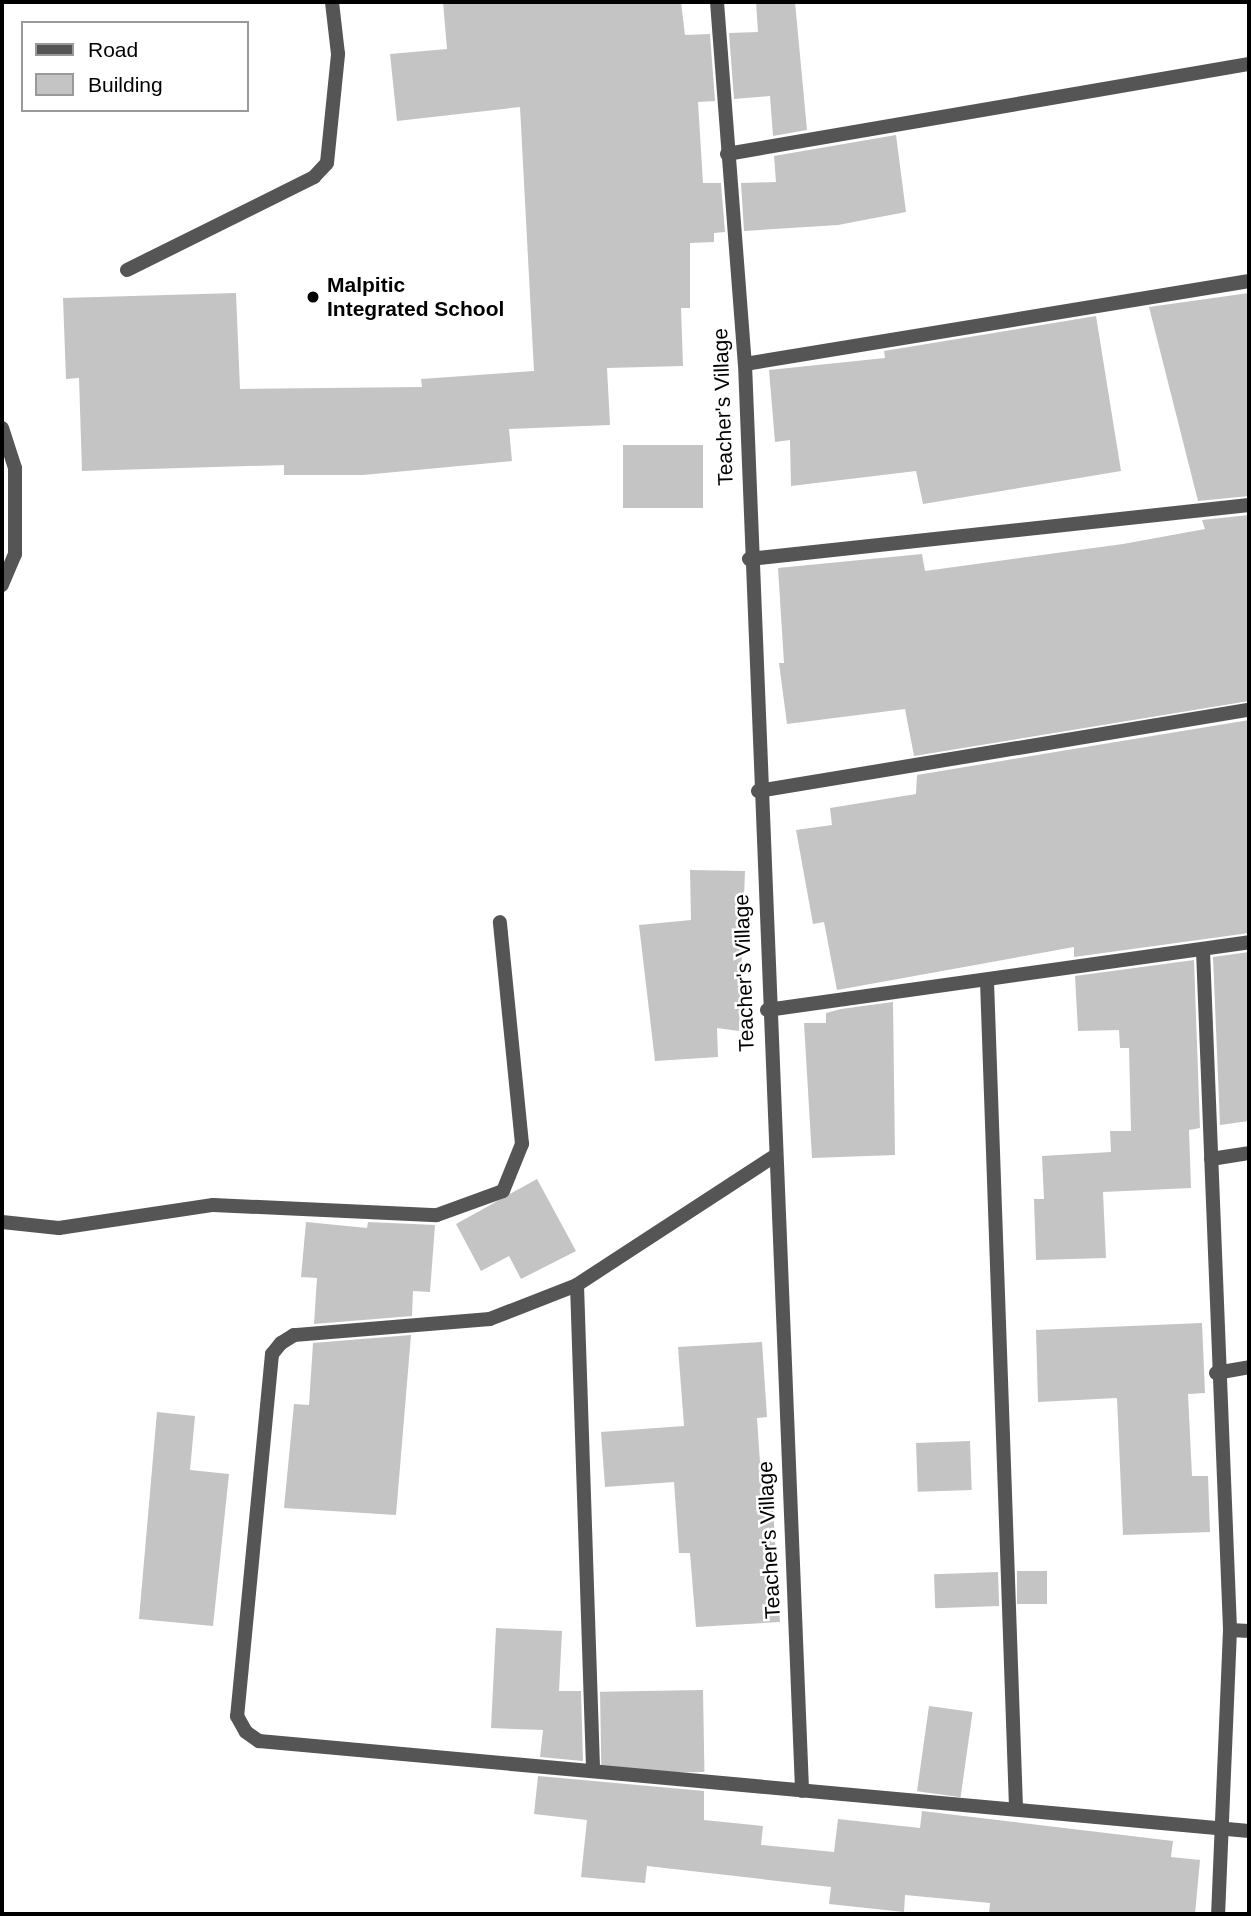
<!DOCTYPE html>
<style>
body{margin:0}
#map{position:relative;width:1251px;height:1916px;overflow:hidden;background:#fff;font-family:Helvetica,sans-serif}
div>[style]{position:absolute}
.building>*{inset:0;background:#c4c4c4;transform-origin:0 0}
.service>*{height:14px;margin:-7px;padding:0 7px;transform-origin:7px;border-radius:7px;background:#555}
.minor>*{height:14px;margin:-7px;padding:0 7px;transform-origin:7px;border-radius:7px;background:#555}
.dots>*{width:19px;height:19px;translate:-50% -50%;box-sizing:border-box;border:4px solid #fff;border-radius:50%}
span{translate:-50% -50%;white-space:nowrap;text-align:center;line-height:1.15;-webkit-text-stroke:5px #fff;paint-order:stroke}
.poi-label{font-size:21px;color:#000;font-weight:700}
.left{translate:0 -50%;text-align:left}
.street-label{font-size:21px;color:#000}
.frame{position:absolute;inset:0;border:4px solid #000;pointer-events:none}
.legend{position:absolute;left:21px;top:21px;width:228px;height:91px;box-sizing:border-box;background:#fff;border:2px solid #999;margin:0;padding:9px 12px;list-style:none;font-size:21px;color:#000}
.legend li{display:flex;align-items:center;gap:14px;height:35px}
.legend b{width:35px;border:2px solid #999}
</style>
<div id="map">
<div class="building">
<div style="clip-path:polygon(443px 2px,681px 2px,685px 35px,710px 34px,715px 101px,698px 102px,703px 183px,721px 183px,725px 232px,714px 233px,714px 242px,690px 243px,690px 308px,681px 308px,683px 366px,607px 368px,610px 425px,509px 429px,512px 461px,363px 475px,284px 475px,284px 465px,82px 471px,79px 378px,66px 379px,63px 298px,236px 293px,240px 389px,422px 387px,421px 379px,534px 371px,520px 107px,397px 121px,390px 54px,447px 49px)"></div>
<div style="clip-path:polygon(756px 2px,795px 2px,807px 130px,773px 136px,770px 96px,734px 99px,729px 33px,758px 32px)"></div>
<div style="clip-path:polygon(896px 135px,906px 212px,838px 225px,744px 231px,741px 183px,776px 182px,774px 156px)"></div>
<div style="clip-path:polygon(1249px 293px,1249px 496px,1198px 501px,1149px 307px)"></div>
<div style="clip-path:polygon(1096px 316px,1121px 471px,923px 504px,916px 471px,791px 486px,790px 440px,775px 442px,769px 370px,885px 358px,884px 351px)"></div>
<div style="left:703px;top:445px;width:63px;height:80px;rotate:90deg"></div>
<div style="clip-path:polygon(1249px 515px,1249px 701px,914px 756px,905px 709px,787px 724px,779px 663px,784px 663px,778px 568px,922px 554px,925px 571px,1123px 544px,1205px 529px,1202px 520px)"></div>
<div style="clip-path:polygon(1249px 720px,1249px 933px,1074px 957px,1074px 947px,837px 990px,824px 922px,813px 924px,796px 830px,832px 825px,830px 808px,916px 794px,917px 775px)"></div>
<div style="clip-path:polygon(690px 870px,745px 871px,739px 1031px,717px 1028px,718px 1057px,655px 1061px,639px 925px,691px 920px)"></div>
<div style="clip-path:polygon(1249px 952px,1249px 1121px,1220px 1125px,1213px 957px)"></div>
<div style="clip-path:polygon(1194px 960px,1200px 1128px,1189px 1130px,1191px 1188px,1103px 1192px,1106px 1258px,1036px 1260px,1034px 1199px,1044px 1199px,1042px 1156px,1111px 1152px,1110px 1131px,1131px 1131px,1129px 1048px,1120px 1048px,1119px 1030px,1078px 1031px,1075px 976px)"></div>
<div style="clip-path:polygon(893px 1002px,895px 1155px,812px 1158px,804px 1023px,826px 1023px,826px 1013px,841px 1009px)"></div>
<div style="clip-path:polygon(537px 1179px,576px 1251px,521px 1279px,509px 1256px,481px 1271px,456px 1224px)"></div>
<div style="clip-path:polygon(306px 1222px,367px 1228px,368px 1222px,435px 1225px,430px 1292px,413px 1291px,412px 1316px,314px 1324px,317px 1278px,301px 1277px)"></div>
<div style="clip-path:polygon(1202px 1323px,1205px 1393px,1188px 1394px,1192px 1476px,1208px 1476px,1210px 1532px,1123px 1535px,1117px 1398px,1038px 1402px,1036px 1330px)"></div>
<div style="clip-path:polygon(411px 1335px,396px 1515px,284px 1508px,294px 1404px,309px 1405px,313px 1343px)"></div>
<div style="clip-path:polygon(762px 1342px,767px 1417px,757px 1418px,762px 1492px,772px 1492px,780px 1622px,696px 1627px,690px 1553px,679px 1553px,674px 1482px,605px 1487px,601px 1432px,684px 1426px,678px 1347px)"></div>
<div style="clip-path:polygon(157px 1412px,195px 1416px,190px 1470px,229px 1474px,213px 1626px,139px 1619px)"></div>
<div style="left:970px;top:1441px;width:49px;height:54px;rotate:88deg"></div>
<div style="left:1017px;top:1571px;width:30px;height:33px"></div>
<div style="left:998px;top:1572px;width:34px;height:64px;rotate:88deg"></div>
<div style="clip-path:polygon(496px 1628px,562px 1631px,559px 1691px,581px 1691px,583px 1761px,540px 1757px,543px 1730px,491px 1728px)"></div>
<div style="left:703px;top:1690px;width:82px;height:103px;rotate:89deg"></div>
<div style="left:929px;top:1706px;width:44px;height:86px;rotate:8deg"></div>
<div style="clip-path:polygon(538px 1776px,704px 1791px,704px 1820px,763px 1826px,761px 1845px,834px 1852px,838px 1819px,920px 1828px,922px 1811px,1173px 1841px,1171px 1857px,1200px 1860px,1195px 1914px,989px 1914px,990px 1903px,905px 1895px,904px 1912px,829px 1904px,831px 1887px,647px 1866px,645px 1883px,581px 1877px,587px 1820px,534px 1814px)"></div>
</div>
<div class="service">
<div style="left:127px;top:270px;width:209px;rotate:-26.4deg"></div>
<div style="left:314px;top:177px;width:19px;rotate:-47deg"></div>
<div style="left:327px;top:163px;width:110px;rotate:-84.2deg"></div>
<div style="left:338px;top:54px;width:52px;rotate:-96.6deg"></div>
<div style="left:2px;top:428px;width:42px;rotate:72deg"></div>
<div style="left:15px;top:468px;width:86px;rotate:90deg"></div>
<div style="left:15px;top:554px;width:34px;rotate:113deg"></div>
</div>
<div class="minor">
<div style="left:717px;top:2px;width:363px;rotate:85.6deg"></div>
<div style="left:745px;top:364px;width:1428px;rotate:87.71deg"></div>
<div style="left:727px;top:154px;width:530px;rotate:-9.78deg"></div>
<div style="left:745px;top:364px;width:511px;rotate:-9.35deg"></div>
<div style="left:749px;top:559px;width:503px;rotate:-6.16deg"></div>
<div style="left:758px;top:791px;width:498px;rotate:-9.4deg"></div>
<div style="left:1203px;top:951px;width:680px;rotate:87.72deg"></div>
<div style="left:1230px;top:1630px;width:284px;rotate:92.4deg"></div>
<div style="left:987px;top:981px;width:828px;rotate:87.99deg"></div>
<div style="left:767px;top:1010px;width:487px;rotate:-8deg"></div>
<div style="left:773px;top:1157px;width:234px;rotate:146.9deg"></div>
<div style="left:577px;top:1285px;width:93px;rotate:158.7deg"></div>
<div style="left:490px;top:1319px;width:197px;rotate:175.3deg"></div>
<div style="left:294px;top:1335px;width:15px;rotate:148deg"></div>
<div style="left:281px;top:1343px;width:14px;rotate:129deg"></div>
<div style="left:272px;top:1354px;width:364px;rotate:95.5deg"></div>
<div style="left:237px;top:1716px;width:18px;rotate:61deg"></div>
<div style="left:246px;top:1732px;width:16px;rotate:35deg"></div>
<div style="left:259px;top:1741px;width:994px;rotate:5.19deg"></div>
<div style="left:1211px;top:1159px;width:38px;rotate:-9deg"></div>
<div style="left:2px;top:1222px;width:57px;rotate:6deg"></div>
<div style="left:59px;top:1228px;width:156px;rotate:-8.5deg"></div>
<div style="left:213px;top:1205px;width:224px;rotate:2.6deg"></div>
<div style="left:437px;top:1215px;width:70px;rotate:-20deg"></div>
<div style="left:503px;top:1191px;width:51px;rotate:-68deg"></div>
<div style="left:522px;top:1144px;width:223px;rotate:-95.7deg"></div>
<div style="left:577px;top:1285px;width:483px;rotate:88.1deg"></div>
<div style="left:1216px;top:1373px;width:34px;rotate:-10deg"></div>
<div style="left:1230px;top:1630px;width:19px;rotate:3deg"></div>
</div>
<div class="dots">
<div style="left:313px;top:297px;background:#000"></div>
</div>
<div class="poi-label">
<span class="left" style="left:327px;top:297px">Malpitic<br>Integrated School</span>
</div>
<div class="street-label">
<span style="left:723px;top:407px;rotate:-92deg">Teacher's Village</span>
<span style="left:744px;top:973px;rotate:-92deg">Teacher's Village</span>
<span style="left:769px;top:1540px;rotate:-93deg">Teacher's Village</span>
</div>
<div class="frame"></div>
<ul class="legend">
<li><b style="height:9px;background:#555"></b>Road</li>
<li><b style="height:19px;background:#c4c4c4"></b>Building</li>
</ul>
</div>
